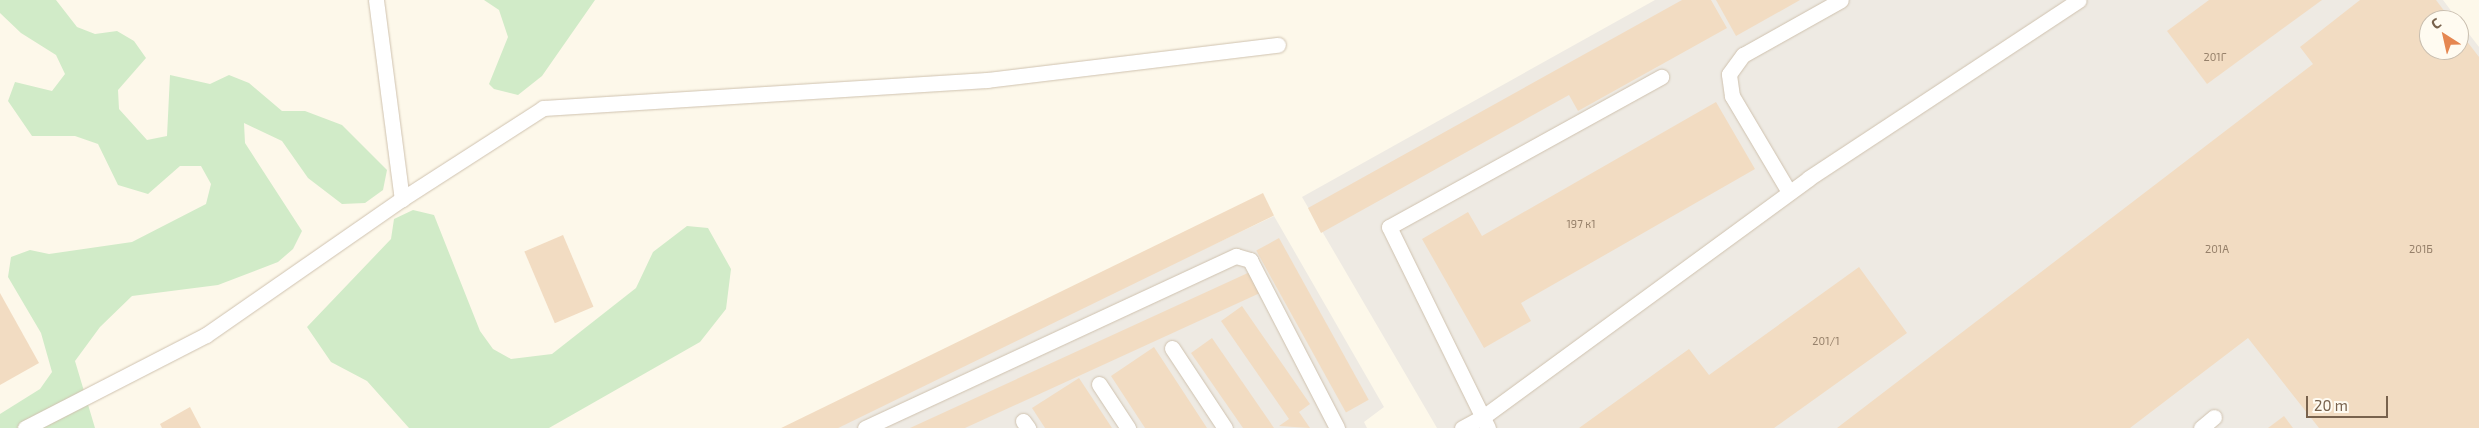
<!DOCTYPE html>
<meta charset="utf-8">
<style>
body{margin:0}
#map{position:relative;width:2479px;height:428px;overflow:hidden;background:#fdf8ea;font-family:"Exo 2",sans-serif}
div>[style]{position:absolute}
.industrial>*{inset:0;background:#eeeae3}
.green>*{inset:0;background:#d1ebc8}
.building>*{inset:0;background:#f2dcc2;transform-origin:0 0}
.roads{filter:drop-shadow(0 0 1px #cfc2af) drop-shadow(0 0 1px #cfc2af)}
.service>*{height:15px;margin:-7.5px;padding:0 7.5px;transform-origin:7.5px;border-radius:7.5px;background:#fff}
span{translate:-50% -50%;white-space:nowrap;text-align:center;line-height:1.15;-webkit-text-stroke:5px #fffbf1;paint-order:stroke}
.number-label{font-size:11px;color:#96806a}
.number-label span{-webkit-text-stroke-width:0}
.north{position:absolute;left:2419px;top:10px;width:50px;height:50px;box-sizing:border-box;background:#fffbf1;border:1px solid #c9beaf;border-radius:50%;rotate:325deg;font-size:14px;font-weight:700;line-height:20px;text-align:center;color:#78624d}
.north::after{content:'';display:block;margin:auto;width:18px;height:22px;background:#e58751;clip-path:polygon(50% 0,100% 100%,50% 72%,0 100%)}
.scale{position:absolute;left:2306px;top:396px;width:82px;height:22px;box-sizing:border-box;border:2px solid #78624d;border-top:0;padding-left:6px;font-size:15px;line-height:18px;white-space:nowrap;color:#78624d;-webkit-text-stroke:4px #fffbf1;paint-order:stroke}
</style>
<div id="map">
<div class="industrial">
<div style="clip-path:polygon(1655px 0,2443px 0,2458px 20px,2429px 20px,2429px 50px,2459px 50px,2459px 21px,2479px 47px,2479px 428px,1437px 428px,1302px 197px)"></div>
<div style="clip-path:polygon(1274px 216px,1384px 407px,1364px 422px,1367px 428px,825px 428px)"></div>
</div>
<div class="green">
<div style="clip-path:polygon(0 0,56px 0,77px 27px,95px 34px,117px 31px,134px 41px,146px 58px,118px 90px,119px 109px,147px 140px,167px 136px,170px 75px,210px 84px,229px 75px,249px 83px,282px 111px,305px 111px,342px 125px,387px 170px,383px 190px,365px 203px,342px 204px,308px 178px,282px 141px,244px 123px,245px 143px,302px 231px,293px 249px,278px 262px,218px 285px,132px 296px,100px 327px,75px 361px,95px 428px,0 428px,0 414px,40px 389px,52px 372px,41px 333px,8px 277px,11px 257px,30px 250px,49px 254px,132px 242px,206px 204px,211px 184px,201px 166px,180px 166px,148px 194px,118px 185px,98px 144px,75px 136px,32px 136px,8px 101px,15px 82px,52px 91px,65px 74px,56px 55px,21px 33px,0 13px)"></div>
<div style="clip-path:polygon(484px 0,595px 0,542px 76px,518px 95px,494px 89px,489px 84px,508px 37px,499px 10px)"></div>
<div style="clip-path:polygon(413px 210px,434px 215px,480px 331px,493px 349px,511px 359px,552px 354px,636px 288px,653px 252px,687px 226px,708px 228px,731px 269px,726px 309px,700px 342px,549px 428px,409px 428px,367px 381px,331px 362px,307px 327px,391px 239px,394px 219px)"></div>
</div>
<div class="building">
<div style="clip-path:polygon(1682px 0,1711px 0,1727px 28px,1578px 111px,1569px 95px,1321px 233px,1308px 208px)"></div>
<div style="clip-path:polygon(1716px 0,1800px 0,1736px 36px)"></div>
<div style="clip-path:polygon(2209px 0,2322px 0,2207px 84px,2167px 31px)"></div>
<div style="clip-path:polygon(2360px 0,2436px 0,2451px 20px,2429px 20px,2429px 50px,2459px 50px,2459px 31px,2479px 57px,2479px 428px,2319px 428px,2248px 338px,2130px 428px,1837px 428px,2313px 64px,2300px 47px)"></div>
<div style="clip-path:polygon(1716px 102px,1755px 169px,1521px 303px,1531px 321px,1484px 348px,1422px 239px,1468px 212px,1482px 236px)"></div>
<div style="left:1263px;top:193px;width:25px;height:552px;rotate:64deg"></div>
<div style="left:563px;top:235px;width:78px;height:42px;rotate:67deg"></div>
<div style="left:1279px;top:238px;width:185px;height:26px;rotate:61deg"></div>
<div style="clip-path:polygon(1859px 267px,1907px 333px,1774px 428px,1579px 428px,1689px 349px,1709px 375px)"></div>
<div style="clip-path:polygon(1250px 272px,1260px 293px,965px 428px,910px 428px)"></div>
<div style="clip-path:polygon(0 293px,39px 363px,0 385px)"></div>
<div style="clip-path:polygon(1242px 306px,1310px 404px,1299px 412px,1310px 428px,1279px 426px,1289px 419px,1221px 321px)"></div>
<div style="clip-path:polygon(1212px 338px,1274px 428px,1243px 428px,1191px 353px)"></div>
<div style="clip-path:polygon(1154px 347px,1207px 428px,1145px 428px,1111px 376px)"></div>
<div style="clip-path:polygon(1079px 378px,1112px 428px,1045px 428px,1032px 408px)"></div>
<div style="clip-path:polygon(190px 407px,201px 428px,162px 428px,160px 424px)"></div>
<div style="clip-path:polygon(2284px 416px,2293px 428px,2268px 428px)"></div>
</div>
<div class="roads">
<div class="service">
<div style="left:376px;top:0;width:201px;rotate:82.6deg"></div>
<div style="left:1789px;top:192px;width:112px;rotate:-120.7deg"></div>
<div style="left:1732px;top:96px;width:22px;rotate:-98deg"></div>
<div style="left:1729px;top:74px;width:24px;rotate:-54deg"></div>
<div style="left:1743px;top:55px;width:112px;rotate:-29.3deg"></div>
<div style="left:1172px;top:348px;width:96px;rotate:56.5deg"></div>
<div style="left:1099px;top:384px;width:53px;rotate:56.6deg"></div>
<div style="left:1023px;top:421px;width:9px;rotate:54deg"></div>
<div style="left:25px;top:428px;width:203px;rotate:-27.2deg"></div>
<div style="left:206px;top:335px;width:239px;rotate:-34.8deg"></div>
<div style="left:402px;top:199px;width:168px;rotate:-32.8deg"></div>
<div style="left:543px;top:108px;width:445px;rotate:-3.6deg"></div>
<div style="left:987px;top:80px;width:293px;rotate:-6.9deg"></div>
<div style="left:865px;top:428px;width:409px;rotate:-24.9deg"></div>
<div style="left:1236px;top:256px;width:15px;rotate:16deg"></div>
<div style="left:1250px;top:260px;width:189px;rotate:62.6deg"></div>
<div style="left:1462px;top:428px;width:24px;rotate:-28deg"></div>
<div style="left:1483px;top:417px;width:404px;rotate:-36.2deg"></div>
<div style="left:1809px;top:178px;width:323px;rotate:-33.4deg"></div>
<div style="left:1488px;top:428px;width:224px;rotate:-116.2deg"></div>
<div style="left:1389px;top:227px;width:311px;rotate:-28.9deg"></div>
<div style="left:2201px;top:428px;width:17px;rotate:-40deg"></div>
</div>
</div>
<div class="number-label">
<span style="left:2215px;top:57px">201Г</span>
<span style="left:1581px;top:224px">197 к1</span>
<span style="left:2217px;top:249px">201А</span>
<span style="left:2421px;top:249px">201Б</span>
<span style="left:1826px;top:341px">201/1</span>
</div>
<div class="north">С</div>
<div class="scale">20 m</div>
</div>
